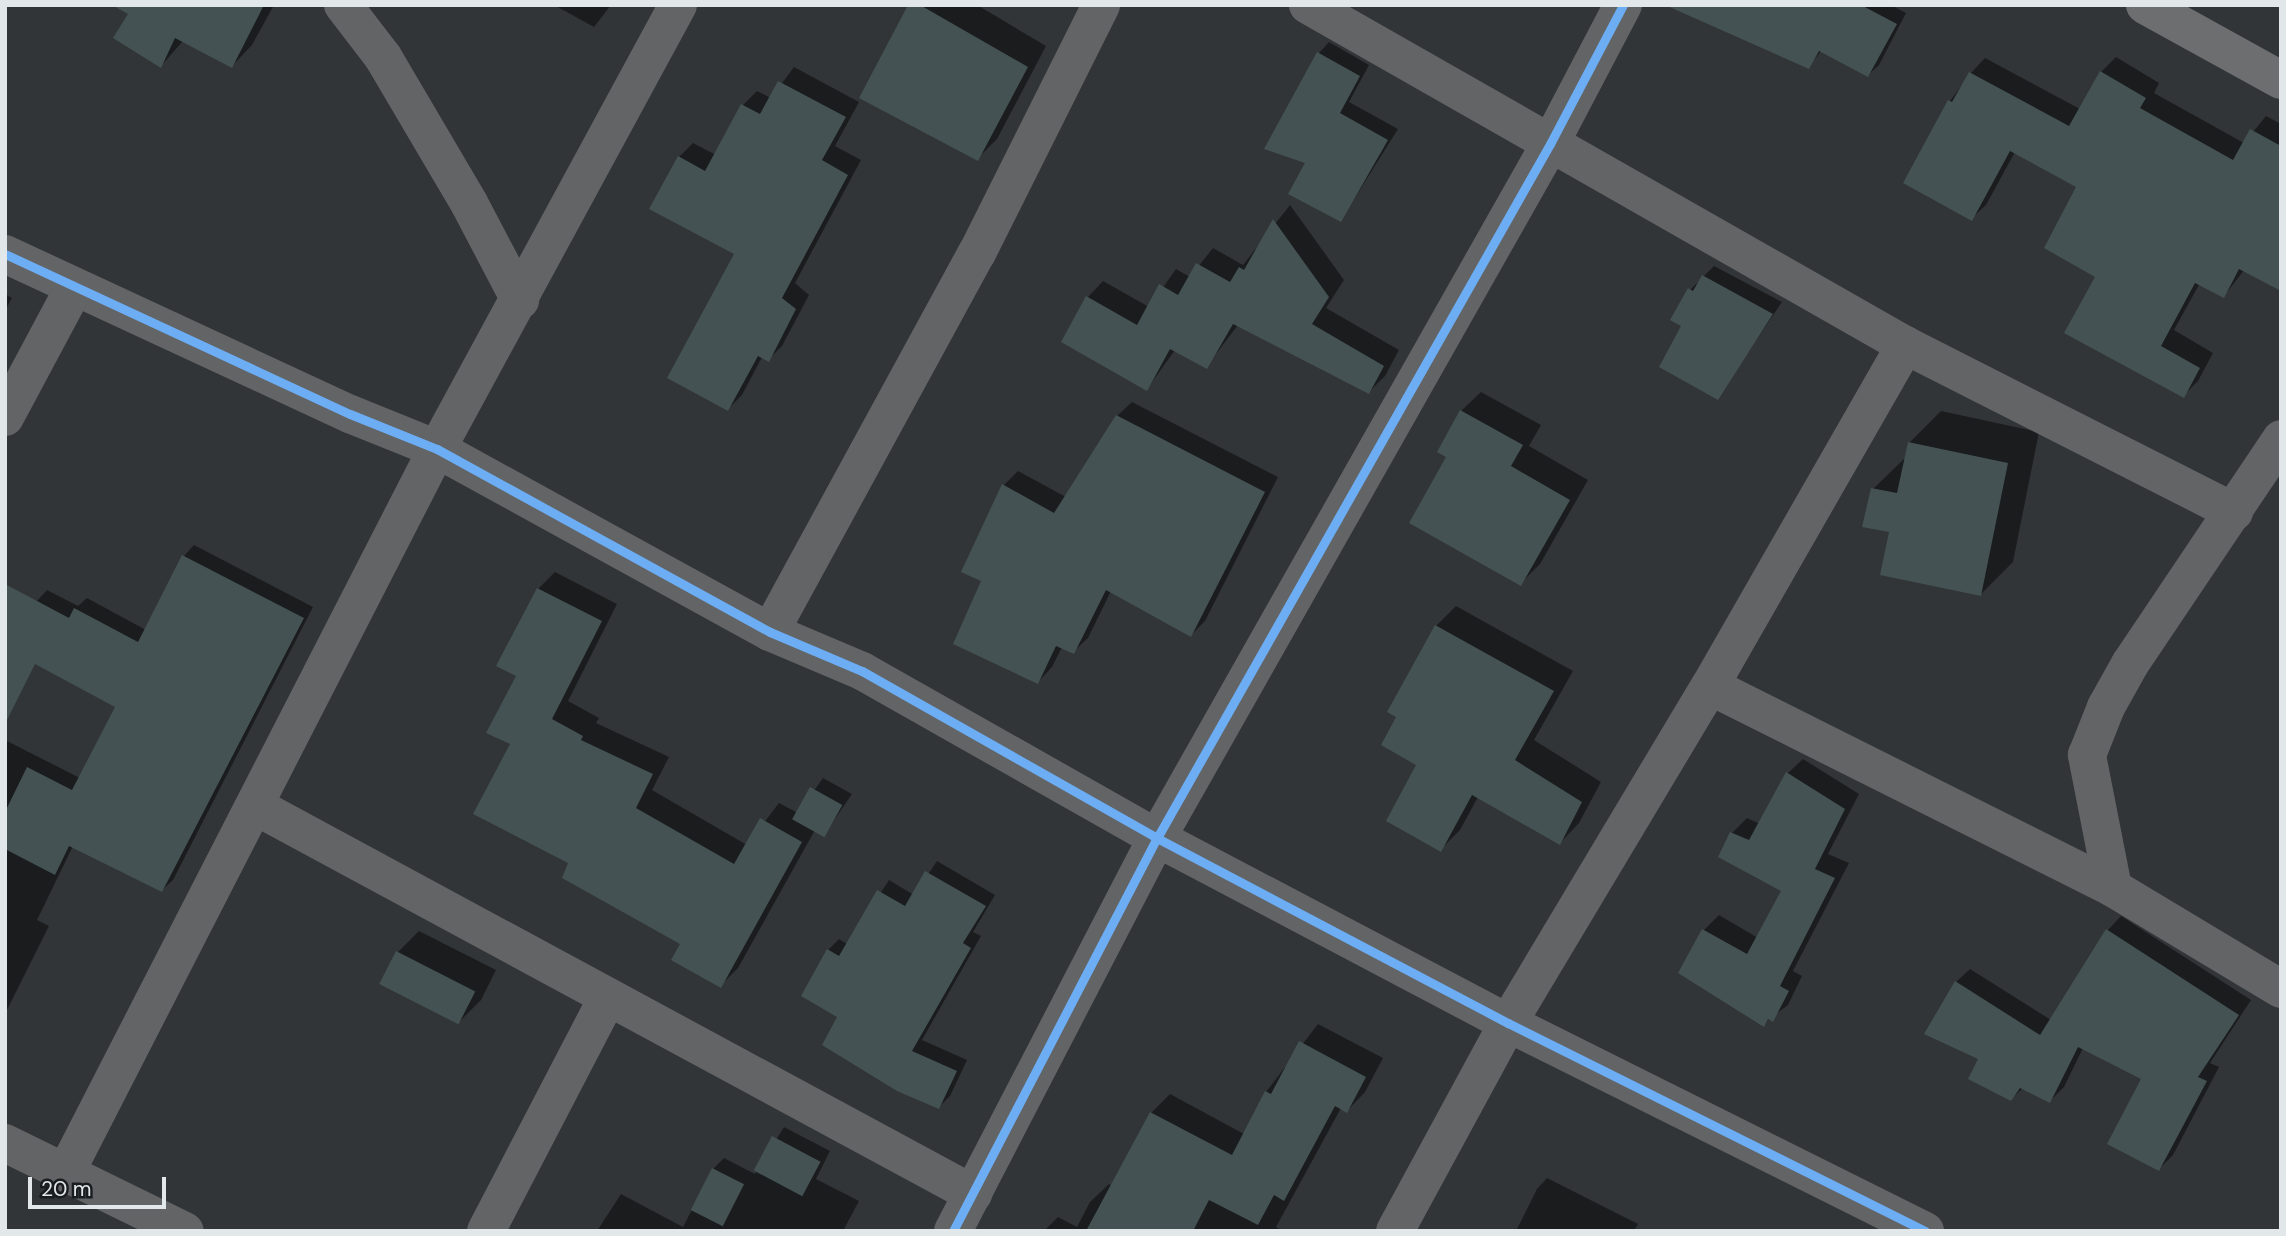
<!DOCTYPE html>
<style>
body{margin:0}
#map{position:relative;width:2286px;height:1236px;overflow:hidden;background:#323537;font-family:"DM Sans",sans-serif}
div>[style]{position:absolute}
.shadow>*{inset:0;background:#0007}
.building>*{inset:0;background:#445254;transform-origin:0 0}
.street>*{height:38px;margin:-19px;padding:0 19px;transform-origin:19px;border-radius:19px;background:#626465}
.secondary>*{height:38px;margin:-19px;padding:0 19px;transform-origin:19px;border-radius:19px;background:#6d6e70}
.cycleway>*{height:9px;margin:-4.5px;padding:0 4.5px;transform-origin:4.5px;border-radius:4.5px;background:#6dadf4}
span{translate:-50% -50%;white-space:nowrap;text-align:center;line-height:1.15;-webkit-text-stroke:7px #1a1d1f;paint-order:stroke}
.frame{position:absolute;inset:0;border:7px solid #e2e7e9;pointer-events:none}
.scale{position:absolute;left:28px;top:1177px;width:138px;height:32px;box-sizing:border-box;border:4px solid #e2e7e9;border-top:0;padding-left:9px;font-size:21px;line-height:24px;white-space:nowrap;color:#e2e7e9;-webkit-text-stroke:5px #1a1d1f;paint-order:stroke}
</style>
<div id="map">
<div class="shadow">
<div style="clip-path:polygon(128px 5px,274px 5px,252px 45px,232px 66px,183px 41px,161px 66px)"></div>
<div style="clip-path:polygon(554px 5px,611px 5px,594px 27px)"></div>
<div style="clip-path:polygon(910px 5px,977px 5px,1046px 46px,997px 139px,977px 159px)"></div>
<div style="clip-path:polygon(1742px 5px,1891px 5px,1906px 13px,1879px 65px,1868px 75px,1822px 50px,1808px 67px)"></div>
<div style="clip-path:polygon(1329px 42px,1369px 65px,1349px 102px,1398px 129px,1341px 220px,1308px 162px,1319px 53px)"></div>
<div style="clip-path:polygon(2116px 57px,2159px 83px,2154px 93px,2244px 143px,2266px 116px,2281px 124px,2281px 289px,2245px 269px,2224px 296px,2200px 283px,2174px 330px,2213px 353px,2198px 381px,2183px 396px,2097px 276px,2079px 187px,2015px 152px,1986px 205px,1971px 219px,1950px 101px,1971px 73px,1985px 58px,2080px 109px,2101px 72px)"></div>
<div style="clip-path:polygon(794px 67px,859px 102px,835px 146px,861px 160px,795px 283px,809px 295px,782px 346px,768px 360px,762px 357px,742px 395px,728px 409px,736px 254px,679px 157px,693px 143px,716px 155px,743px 105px,757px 91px,771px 98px)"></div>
<div style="clip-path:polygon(1290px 205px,1344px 280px,1326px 308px,1399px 350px,1385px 376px,1369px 392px,1238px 325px,1206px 367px,1175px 350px,1147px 389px,1063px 342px,1088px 297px,1103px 281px,1149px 307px,1176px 269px,1190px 277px,1213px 248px,1243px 265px)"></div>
<div style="clip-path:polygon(1714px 266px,1782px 302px,1717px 398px,1684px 325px,1690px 290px)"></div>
<div style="clip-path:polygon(5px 294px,12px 298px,5px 311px)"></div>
<div style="clip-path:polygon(1481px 392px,1541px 425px,1529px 446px,1588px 480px,1540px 564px,1521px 583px,1449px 456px,1461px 411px)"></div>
<div style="clip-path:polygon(1132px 402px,1278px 477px,1205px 621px,1191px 635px,1111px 591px,1088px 638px,1073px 652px,1062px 647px,1052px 667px,1038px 682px,983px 581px,963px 571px,1004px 485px,1018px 471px,1066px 497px,1117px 416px)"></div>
<div style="clip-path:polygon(1941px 411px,2039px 432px,2013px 562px,1981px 594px,1873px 489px,1906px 457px,1909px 443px)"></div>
<div style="clip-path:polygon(194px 545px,313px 607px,173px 880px,162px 890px,73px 846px,37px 920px,49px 926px,5px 1014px,5px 740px,80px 778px,117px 707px,12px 650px,37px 601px,47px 590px,78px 606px,87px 598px,146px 630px,184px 556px)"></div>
<div style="clip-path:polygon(555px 572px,617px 604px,568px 701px,599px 718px,596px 723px,669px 757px,652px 790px,747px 845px,779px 803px,798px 813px,823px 778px,852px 794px,824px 835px,815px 830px,738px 968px,721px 985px,683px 943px,570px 862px,512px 744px,518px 675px,538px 589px)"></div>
<div style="clip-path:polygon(1456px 606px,1573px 671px,1534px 740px,1601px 782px,1579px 823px,1560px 843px,1478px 797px,1460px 830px,1440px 850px,1419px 764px,1399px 717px,1436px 626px)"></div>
<div style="clip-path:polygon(1803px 759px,1859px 794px,1828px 854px,1849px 863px,1793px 971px,1802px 976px,1788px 1005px,1763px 1024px,1681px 973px,1704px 930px,1719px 915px,1758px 938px,1783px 890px,1732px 833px,1747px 818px,1760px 824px,1788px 773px)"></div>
<div style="clip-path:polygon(937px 861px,995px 895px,973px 932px,981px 936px,922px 1040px,967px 1060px,950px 1096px,939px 1107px,840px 1016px,828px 950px,839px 939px,847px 944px,889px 880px,914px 895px)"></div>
<div style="clip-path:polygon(2121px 916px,2251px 1000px,2210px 1063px,2219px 1067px,2173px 1155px,2159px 1169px,2144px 1078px,2083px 1048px,2064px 1087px,2050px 1101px,2023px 1088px,2011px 1099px,1980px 1058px,1956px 982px,1970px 969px,2051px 1020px,2108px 930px)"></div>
<div style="clip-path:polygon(419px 931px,496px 970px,481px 1000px,459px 1022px,397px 953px)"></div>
<div style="clip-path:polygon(1318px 1024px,1383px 1058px,1365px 1092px,1347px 1111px,1341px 1108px,1276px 1227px,1283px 1231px,1044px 1231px,1058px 1217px,1077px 1227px,1090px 1202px,1109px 1184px,1112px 1186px,1151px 1113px,1170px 1094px,1244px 1134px,1266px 1092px)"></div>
<div style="clip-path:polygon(784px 1127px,830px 1151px,816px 1179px,859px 1201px,843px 1231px,597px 1231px,621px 1194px,683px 1227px,713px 1169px,724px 1158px,755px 1174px)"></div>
<div style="clip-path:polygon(1547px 1178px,1638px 1224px,1634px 1231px,1516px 1231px,1537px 1189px)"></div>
</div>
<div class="building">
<div style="clip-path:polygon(112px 5px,264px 5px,232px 68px,175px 38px,161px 68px,113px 38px,128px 14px)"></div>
<div style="clip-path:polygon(908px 5px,920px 5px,1028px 67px,978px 161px,859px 98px)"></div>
<div style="clip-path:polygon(1665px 5px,1861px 5px,1897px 24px,1868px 77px,1819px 51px,1809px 69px)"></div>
<div style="clip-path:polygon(1317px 52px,1360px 76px,1340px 113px,1388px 140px,1341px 222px,1288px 194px,1305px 163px,1264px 149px)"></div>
<div style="clip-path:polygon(2100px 71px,2146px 98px,2140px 108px,2233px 160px,2250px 129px,2281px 146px,2281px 291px,2239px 269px,2224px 298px,2195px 283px,2161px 346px,2200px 368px,2184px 398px,2064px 333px,2095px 277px,2044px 248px,2076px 187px,2010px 151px,1972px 221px,1903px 183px,1948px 100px,1952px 102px,1969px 72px,2069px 126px)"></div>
<div style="clip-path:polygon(778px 81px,846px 117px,822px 160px,848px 175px,782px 298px,796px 309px,769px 362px,758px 356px,728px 411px,667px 378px,734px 254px,649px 209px,678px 156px,705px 171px,741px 104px,760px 114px)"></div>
<div style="clip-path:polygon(1273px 219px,1329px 297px,1312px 324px,1384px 366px,1369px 394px,1233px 324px,1207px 369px,1170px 349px,1147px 391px,1061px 342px,1086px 296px,1137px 325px,1159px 284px,1178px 295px,1196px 263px,1230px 282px,1239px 267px,1244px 270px)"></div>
<div style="clip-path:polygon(1702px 275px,1773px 314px,1718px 400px,1659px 367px,1681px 326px,1670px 320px,1688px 288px,1693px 291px)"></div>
<div style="clip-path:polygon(1460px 410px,1523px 445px,1511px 466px,1570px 500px,1521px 586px,1409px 523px,1446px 457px,1437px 452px)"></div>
<div style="clip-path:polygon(1116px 415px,1265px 492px,1191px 637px,1106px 590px,1074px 654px,1056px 646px,1038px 684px,953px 644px,981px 581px,961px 572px,1002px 484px,1054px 513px)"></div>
<div style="clip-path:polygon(1908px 442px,2008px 463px,1981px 596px,1880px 575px,1889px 532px,1862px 527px,1871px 488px,1897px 493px)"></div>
<div style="clip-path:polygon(182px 555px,304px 618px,162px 892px,69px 846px,55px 875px,5px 849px,5px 812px,27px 767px,72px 790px,115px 707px,35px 664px,5px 724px,5px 584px,69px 618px,74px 608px,138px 642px)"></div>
<div style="clip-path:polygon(537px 588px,602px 621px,552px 719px,583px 736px,581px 740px,653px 774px,636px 808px,734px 864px,760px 818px,802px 842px,721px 988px,671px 960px,680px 944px,562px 878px,568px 863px,473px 814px,510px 744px,486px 733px,516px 676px,496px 666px)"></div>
<div style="clip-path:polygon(1435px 625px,1554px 691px,1515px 760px,1582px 802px,1560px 845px,1472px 795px,1441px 852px,1386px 821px,1416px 765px,1381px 745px,1396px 717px,1387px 712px)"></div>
<div style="clip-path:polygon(1786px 772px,1845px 809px,1815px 869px,1835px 878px,1780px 986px,1789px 991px,1773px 1022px,1768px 1019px,1764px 1027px,1678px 973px,1702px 929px,1747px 954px,1781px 891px,1718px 857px,1730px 832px,1749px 840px)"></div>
<div style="left:810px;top:787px;width:37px;height:37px;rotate:29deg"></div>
<div style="clip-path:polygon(925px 871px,986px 906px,963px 943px,971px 948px,912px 1051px,957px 1071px,939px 1109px,897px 1091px,822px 1045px,837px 1017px,801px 996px,827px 949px,839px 956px,877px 890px,905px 906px)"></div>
<div style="clip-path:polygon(2106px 929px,2239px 1015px,2198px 1077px,2207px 1081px,2159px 1171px,2107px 1144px,2141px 1079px,2078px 1047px,2050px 1103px,2020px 1088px,2011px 1101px,1968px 1079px,1978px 1059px,1924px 1034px,1955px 981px,2040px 1035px)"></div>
<div style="left:396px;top:951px;width:89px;height:37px;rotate:27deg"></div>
<div style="clip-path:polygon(1299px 1041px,1366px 1077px,1347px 1113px,1335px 1106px,1284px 1201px,1274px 1195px,1258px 1225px,1209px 1200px,1193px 1231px,1086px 1231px,1150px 1112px,1232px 1155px,1265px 1091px,1271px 1094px)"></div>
<div style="left:772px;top:1136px;width:55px;height:39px;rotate:28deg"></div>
<div style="left:712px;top:1168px;width:36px;height:47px;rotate:27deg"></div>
</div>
<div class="street">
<div style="left:343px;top:5px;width:66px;rotate:52.4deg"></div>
<div style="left:383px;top:57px;width:169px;rotate:59.5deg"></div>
<div style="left:469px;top:203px;width:110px;rotate:62.3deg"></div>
<div style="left:1308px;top:5px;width:687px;rotate:29.66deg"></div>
<div style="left:1905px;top:345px;width:369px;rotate:26.9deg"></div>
<div style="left:5px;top:254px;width:380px;rotate:24.9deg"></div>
<div style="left:350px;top:414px;width:94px;rotate:21.9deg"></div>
<div style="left:437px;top:449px;width:380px;rotate:28.8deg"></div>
<div style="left:770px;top:632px;width:100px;rotate:23deg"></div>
<div style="left:862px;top:671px;width:339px;rotate:29.5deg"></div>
<div style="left:1157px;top:838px;width:397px;rotate:27.8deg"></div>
<div style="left:1508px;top:1023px;width:466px;rotate:26.5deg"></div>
<div style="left:5px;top:417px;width:146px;rotate:-61.9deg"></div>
<div style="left:770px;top:632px;width:432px;rotate:-61.4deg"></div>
<div style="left:977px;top:253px;width:277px;rotate:-63.4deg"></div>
<div style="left:1710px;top:686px;width:451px;rotate:26.6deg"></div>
<div style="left:2113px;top:888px;width:196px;rotate:31deg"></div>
<div style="left:257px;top:807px;width:814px;rotate:28.39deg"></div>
<div style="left:2113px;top:888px;width:136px;rotate:-101.1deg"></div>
<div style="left:2087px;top:755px;width:52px;rotate:-68.4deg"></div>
<div style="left:2106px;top:707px;width:49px;rotate:-60.8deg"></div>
<div style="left:2130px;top:664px;width:271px;rotate:-56.1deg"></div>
<div style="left:5px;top:1143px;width:200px;rotate:26.1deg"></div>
<div style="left:66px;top:1172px;width:813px;rotate:-62.84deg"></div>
<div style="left:437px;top:449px;width:505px;rotate:-61.51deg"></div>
<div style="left:486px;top:1231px;width:262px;rotate:-62.5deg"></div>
<div style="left:953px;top:1231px;width:443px;rotate:-62.6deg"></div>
<div style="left:1157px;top:838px;width:798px;rotate:-60.48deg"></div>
<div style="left:1550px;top:144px;width:157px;rotate:-62.3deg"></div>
<div style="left:1395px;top:1231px;width:237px;rotate:-61.5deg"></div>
<div style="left:1508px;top:1023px;width:393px;rotate:-59.1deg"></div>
<div style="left:1710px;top:686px;width:393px;rotate:-60.2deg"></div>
</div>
<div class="secondary">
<div style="left:2145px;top:5px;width:155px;rotate:28.9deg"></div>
</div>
<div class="cycleway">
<div style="left:5px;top:254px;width:380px;rotate:24.9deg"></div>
<div style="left:350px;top:414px;width:94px;rotate:21.9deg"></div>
<div style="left:437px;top:449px;width:380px;rotate:28.8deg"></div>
<div style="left:770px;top:632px;width:100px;rotate:23deg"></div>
<div style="left:862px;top:671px;width:339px;rotate:29.5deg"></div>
<div style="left:1157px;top:838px;width:397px;rotate:27.8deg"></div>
<div style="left:1508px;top:1023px;width:466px;rotate:26.5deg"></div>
<div style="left:953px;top:1231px;width:443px;rotate:-62.6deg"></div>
<div style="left:1157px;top:838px;width:798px;rotate:-60.48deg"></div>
<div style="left:1550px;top:144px;width:157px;rotate:-62.3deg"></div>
</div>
<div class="frame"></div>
<div class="scale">20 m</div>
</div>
